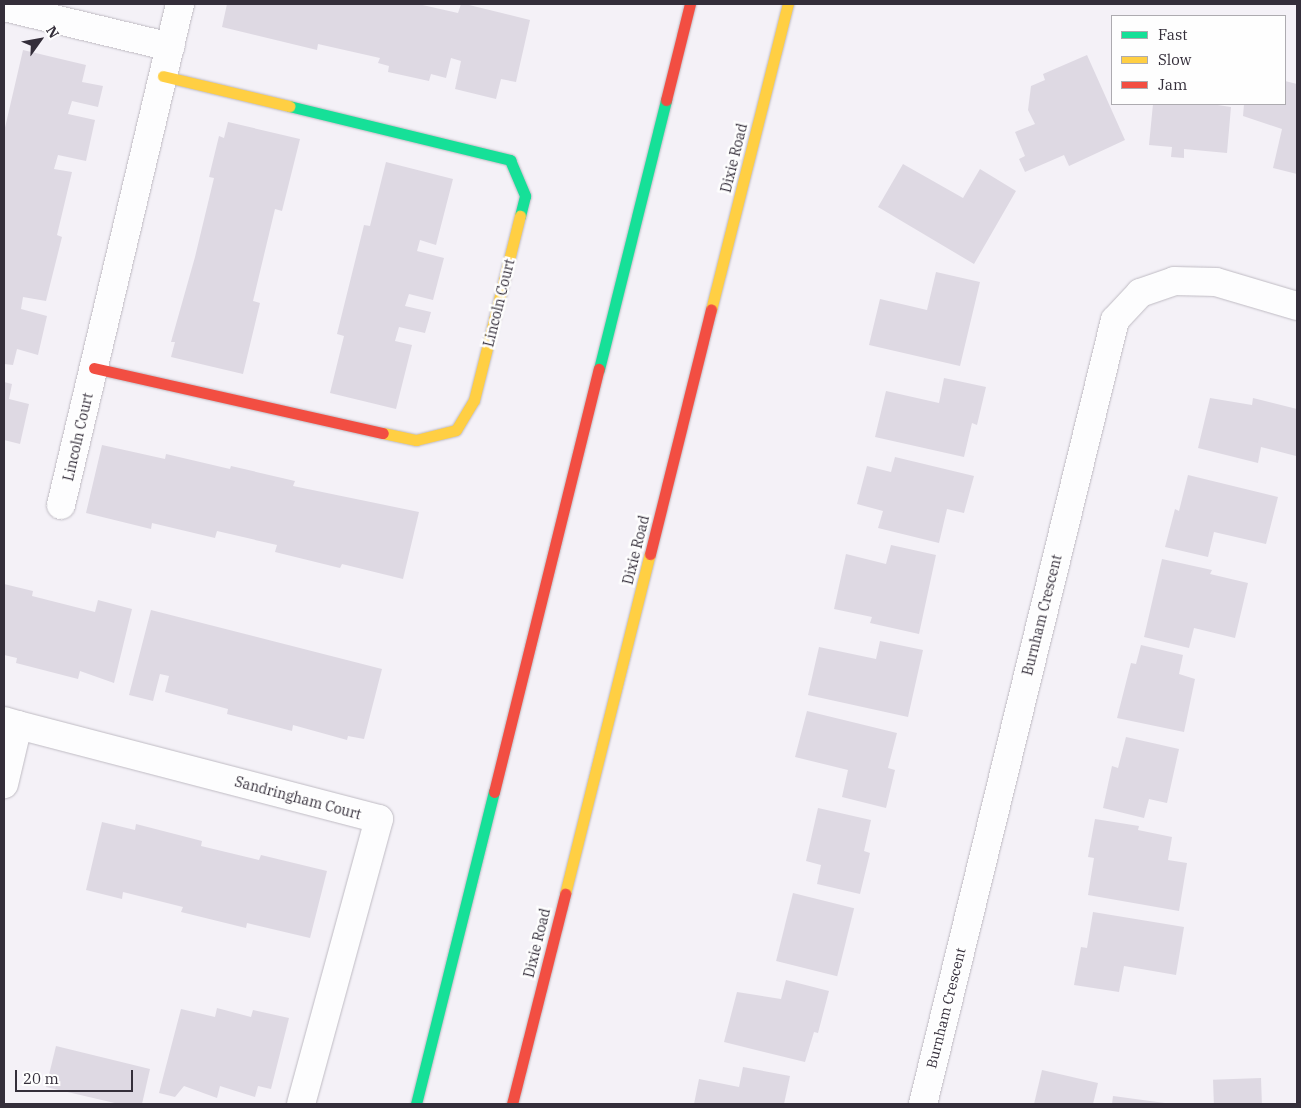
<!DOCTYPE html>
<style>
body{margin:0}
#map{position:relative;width:1301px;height:1108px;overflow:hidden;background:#f4f1f7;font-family:"IBM Plex Serif",serif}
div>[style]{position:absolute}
.building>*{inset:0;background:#ded9e3;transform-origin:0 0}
.roads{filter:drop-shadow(0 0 1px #bfbbc3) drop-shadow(0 0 1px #bfbbc3)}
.street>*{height:28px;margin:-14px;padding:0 14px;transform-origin:14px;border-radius:14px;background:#fdfdfe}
.fast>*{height:11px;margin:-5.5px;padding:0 5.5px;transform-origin:5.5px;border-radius:5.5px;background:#16e098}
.slow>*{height:11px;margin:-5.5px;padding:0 5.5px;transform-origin:5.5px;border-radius:5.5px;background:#ffcf43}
.jam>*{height:11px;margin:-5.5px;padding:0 5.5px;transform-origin:5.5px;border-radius:5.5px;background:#f24e42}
span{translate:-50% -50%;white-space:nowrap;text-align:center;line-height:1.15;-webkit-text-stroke:5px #fefefe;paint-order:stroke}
.street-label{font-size:14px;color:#342e3a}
.frame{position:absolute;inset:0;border:5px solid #342e3a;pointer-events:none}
.legend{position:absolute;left:1111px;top:15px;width:175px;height:90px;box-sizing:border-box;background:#fefefe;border:1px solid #adabb0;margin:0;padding:6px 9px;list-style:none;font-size:15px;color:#342e3a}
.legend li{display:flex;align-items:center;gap:10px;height:25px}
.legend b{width:25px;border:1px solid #adabb0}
.north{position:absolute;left:15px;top:15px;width:50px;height:50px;-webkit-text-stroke:4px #fefefe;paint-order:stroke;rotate:58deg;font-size:14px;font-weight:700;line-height:20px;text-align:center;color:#342e3a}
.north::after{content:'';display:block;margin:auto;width:18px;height:22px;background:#342e3a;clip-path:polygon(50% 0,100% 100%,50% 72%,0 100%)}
.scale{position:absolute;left:15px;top:1070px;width:118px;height:22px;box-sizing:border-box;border:2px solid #342e3a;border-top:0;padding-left:6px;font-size:15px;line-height:18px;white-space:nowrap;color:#342e3a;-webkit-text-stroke:4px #fefefe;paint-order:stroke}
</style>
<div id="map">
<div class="building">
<div style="clip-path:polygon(227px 4px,418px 4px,458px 13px,461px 4px,465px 4px,530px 20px,516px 82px,501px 79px,496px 99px,455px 89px,461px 61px,451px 58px,446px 78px,431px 74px,429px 81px,388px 72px,389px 66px,378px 63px,380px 58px,318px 44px,317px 50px,222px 27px)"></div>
<div style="clip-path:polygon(23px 50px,86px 65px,82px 82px,103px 86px,98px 107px,72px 101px,68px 114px,95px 120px,86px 161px,58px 155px,54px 169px,72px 172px,57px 235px,62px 237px,46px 301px,23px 297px,21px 309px,47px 316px,38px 355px,17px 349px,13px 365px,4px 364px,4px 132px)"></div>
<div style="clip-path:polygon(1087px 55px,1125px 140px,1069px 166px,1064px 155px,1025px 172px,1019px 159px,1025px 156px,1015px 132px,1035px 124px,1028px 110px,1031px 86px,1045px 80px,1043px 74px)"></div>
<div style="clip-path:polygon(1285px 81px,1297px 84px,1297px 174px,1273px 168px,1282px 129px,1243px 116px,1244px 104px,1285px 104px)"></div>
<div style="clip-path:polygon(1153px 104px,1211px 104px,1231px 107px,1227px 153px,1184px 149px,1184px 158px,1171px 157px,1172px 147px,1149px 145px)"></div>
<div style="clip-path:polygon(228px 122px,300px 139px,282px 211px,275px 209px,253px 301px,260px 303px,243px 374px,171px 357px,175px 342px,171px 342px,195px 257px,214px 178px,209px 177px,219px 136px,224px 138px)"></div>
<div style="clip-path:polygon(386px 162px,453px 179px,436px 245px,420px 240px,417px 251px,444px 258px,433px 300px,409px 294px,405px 306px,431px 312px,425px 333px,399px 327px,395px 341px,412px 345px,396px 409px,330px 393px,344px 336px,337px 334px,364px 225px,370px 226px)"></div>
<div style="clip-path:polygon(903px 164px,963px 198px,980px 169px,1016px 191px,974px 264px,878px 207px)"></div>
<div style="clip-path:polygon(936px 272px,980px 282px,960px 366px,869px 345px,880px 299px,927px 310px)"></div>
<div style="clip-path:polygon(944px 378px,986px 387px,977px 425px,972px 423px,964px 457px,875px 437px,886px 391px,939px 403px)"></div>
<div style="clip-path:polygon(4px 382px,12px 384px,9px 399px,29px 404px,20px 444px,4px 440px)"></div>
<div style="clip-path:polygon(1210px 398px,1252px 405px,1253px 398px,1297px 409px,1296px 456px,1261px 447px,1258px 463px,1198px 448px)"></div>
<div style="clip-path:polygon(102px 445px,165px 459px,166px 454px,230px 469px,231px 466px,295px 481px,293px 486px,419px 512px,403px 579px,342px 564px,340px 568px,275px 552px,277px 545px,217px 531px,215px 538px,152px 523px,151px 529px,86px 513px)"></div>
<div style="clip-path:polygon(895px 457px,974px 476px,964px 513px,947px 509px,939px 543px,878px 528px,883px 511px,857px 504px,867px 466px,891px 472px)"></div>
<div style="clip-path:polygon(1188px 475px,1278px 497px,1266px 544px,1214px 532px,1208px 557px,1165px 547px,1175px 509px,1179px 511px)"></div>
<div style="clip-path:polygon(891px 545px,936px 555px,919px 634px,870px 623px,872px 617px,834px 609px,846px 554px,886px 564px)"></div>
<div style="clip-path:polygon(1162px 559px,1212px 570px,1210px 574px,1248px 583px,1235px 638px,1194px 628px,1189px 648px,1144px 637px)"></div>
<div style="clip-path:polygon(4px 584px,33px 591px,32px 596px,95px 612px,98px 600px,132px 609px,114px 683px,80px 671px,78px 679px,16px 663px,17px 658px,4px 655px)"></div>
<div style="clip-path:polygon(151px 610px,382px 669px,364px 739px,348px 736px,347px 740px,293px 725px,292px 731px,227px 714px,228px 709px,165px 692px,169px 676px,160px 674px,153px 701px,129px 695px)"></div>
<div style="clip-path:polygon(880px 641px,923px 650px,908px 717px,808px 695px,819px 647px,876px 659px)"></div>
<div style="clip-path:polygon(1141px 645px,1183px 655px,1179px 674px,1195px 679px,1184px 732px,1117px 718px,1131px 663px,1136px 664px)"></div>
<div style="clip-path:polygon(807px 711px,897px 733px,888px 768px,895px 770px,886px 808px,842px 797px,848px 770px,795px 757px)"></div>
<div style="clip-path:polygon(1126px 737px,1179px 749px,1167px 803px,1149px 799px,1144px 818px,1103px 808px,1112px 766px,1118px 768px)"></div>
<div style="clip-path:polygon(818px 808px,871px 820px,864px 851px,870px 853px,860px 894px,817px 884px,821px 865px,806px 861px)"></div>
<div style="clip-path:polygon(1095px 819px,1139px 826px,1138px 830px,1172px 837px,1168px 860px,1187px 863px,1179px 911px,1088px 895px,1094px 858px,1088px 857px)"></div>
<div style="clip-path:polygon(102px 822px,135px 830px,136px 824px,202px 841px,201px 846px,259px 860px,261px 855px,327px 871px,310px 938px,247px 923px,246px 928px,181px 912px,183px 907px,123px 892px,122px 899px,86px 890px)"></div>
<div style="left:793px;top:893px;width:63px;height:70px;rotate:14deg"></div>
<div style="clip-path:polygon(1093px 912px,1184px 927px,1176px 975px,1124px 966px,1119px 992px,1074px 985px,1081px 947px,1087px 948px)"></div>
<div style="clip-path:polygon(786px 980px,829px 991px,818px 1033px,814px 1032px,805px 1062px,724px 1042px,737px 992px,781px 999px)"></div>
<div style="clip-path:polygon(217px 1008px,251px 1017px,253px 1010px,289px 1018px,271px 1089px,258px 1086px,255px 1097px,220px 1086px,217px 1098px,184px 1086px,175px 1097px,159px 1093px,181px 1009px,215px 1017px)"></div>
<div style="clip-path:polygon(56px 1046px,150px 1069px,142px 1104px,119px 1104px,46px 1087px)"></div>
<div style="clip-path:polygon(743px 1067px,790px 1076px,784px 1104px,694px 1104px,699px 1079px,739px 1087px)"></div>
<div style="clip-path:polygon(1042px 1070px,1098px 1083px,1093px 1104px,1034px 1104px)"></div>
<div style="left:1261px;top:1078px;width:26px;height:48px;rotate:88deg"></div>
<div style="clip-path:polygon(1113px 1096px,1165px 1103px,1165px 1104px,1112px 1104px)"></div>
</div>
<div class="roads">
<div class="street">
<div style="left:4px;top:7px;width:171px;rotate:13.5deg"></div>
<div style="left:61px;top:505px;width:515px;rotate:-76.64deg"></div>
<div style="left:4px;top:721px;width:15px;rotate:16deg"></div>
<div style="left:18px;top:725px;width:61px;rotate:103.3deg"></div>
<div style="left:18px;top:725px;width:373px;rotate:14.6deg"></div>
<div style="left:379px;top:819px;width:295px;rotate:105.3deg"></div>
<div style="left:923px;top:1104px;width:807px;rotate:-76.24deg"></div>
<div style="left:1115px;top:320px;width:37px;rotate:-47deg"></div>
<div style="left:1140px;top:293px;width:36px;rotate:-19deg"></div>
<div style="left:1174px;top:281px;width:42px;rotate:1.4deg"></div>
<div style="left:1216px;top:282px;width:84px;rotate:16.5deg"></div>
</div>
<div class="fast">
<div style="left:289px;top:106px;width:228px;rotate:13.7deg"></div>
<div style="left:510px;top:160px;width:39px;rotate:67deg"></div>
<div style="left:525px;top:196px;width:21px;rotate:104deg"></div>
<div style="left:599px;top:369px;width:277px;rotate:-76deg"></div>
<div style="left:416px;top:1104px;width:322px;rotate:-76deg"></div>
</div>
<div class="slow">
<div style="left:163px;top:76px;width:130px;rotate:13.4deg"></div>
<div style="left:711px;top:310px;width:316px;rotate:-75.9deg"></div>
<div style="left:383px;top:433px;width:34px;rotate:12deg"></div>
<div style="left:416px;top:440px;width:41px;rotate:-14deg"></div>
<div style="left:456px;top:430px;width:35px;rotate:-59deg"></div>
<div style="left:474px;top:400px;width:190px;rotate:-76deg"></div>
<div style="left:565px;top:894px;width:350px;rotate:-76deg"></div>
</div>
<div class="jam">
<div style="left:666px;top:100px;width:99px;rotate:-76deg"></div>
<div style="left:94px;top:368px;width:296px;rotate:12.7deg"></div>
<div style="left:650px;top:554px;width:252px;rotate:-76deg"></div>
<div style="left:494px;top:792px;width:436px;rotate:-76.1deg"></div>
<div style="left:512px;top:1104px;width:217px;rotate:-75.8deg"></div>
</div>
</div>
<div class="street-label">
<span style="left:734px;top:158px;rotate:-76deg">Dixie Road</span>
<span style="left:499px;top:303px;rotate:-76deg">Lincoln Court</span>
<span style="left:78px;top:437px;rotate:-77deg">Lincoln Court</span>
<span style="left:636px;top:550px;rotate:-76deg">Dixie Road</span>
<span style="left:1042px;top:615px;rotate:-76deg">Burnham Crescent</span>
<span style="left:298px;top:798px;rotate:15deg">Sandringham Court</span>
<span style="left:537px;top:943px;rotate:-76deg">Dixie Road</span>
<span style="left:946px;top:1008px;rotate:-76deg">Burnham Crescent</span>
</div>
<div class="frame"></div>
<ul class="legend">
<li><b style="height:6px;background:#16e098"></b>Fast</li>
<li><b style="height:6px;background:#ffcf43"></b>Slow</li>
<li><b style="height:6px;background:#f24e42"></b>Jam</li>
</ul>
<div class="north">N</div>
<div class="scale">20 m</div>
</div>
